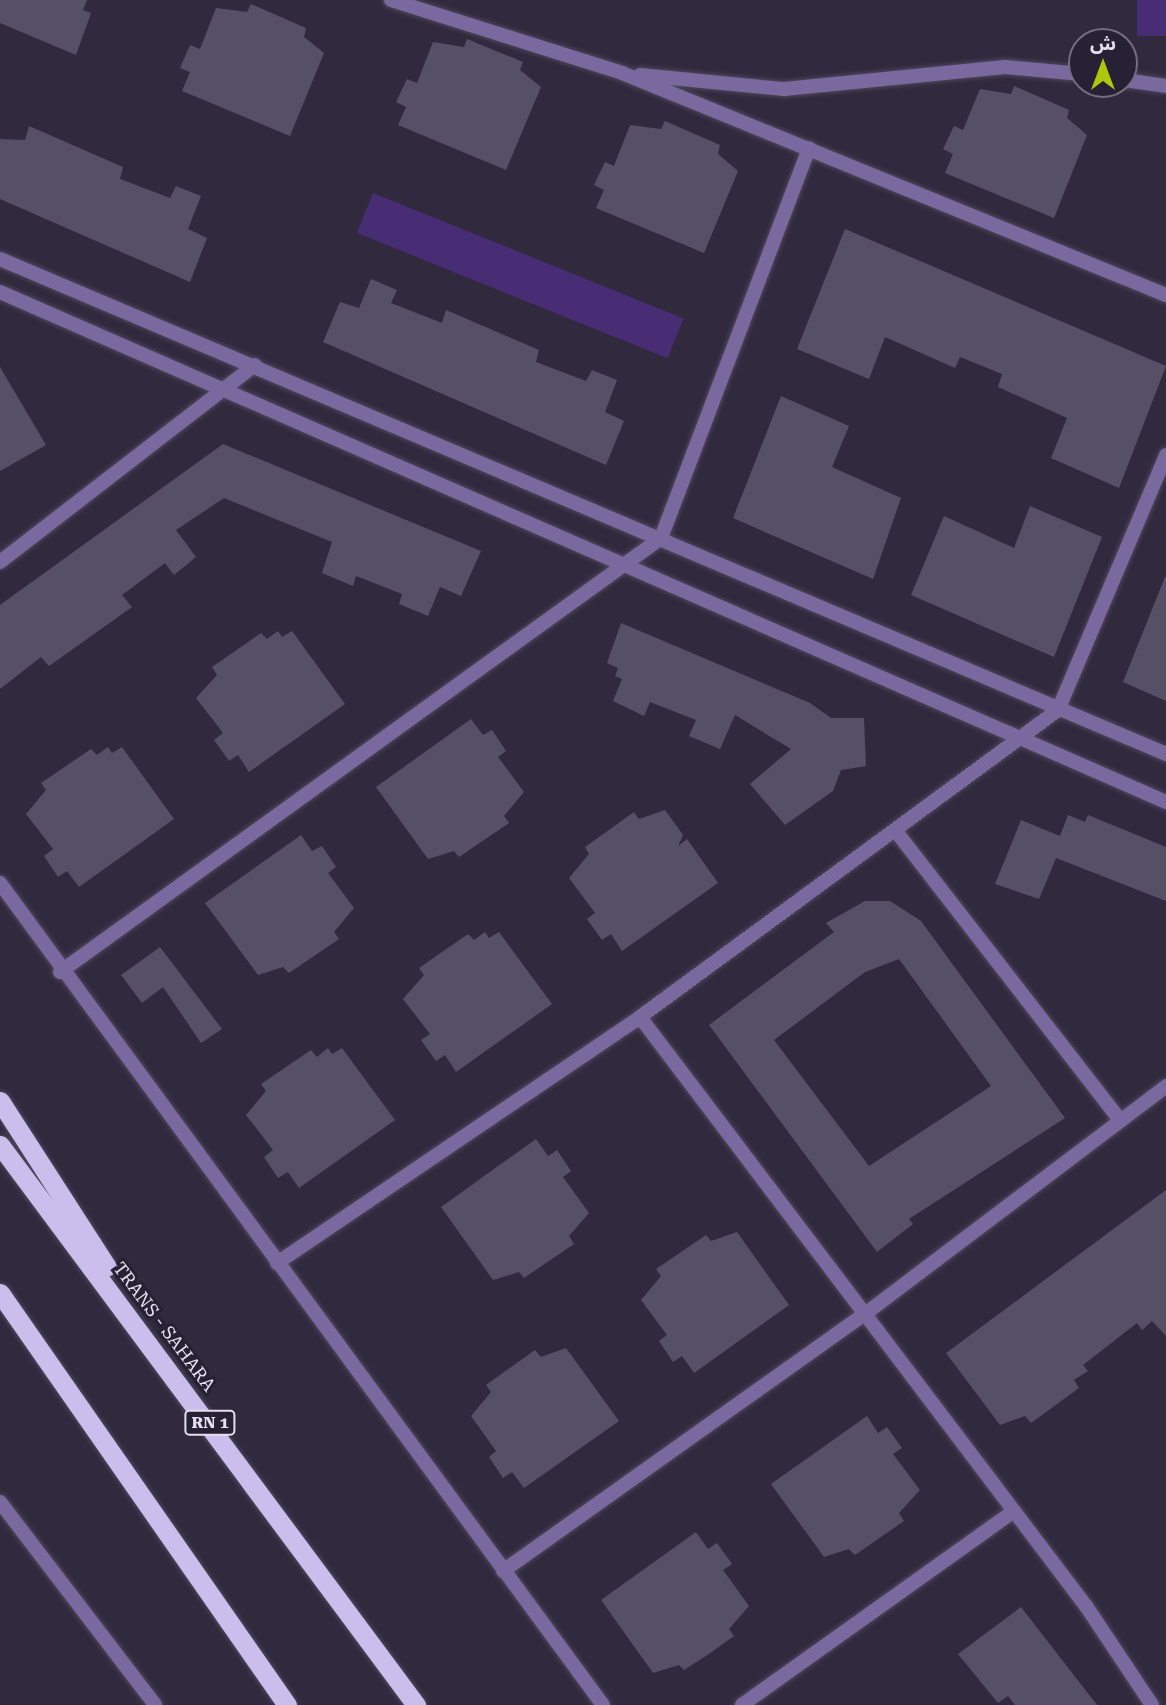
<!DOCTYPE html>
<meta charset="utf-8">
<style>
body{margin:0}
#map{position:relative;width:1166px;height:1705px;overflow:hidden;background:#312a3f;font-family:"Roboto Serif","Noto Sans Arabic",serif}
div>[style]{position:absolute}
.green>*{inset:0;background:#482c74;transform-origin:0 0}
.building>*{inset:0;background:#565067}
.roads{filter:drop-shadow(0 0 2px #4e475b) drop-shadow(0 0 2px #4e475b)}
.minor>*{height:14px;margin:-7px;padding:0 7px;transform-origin:7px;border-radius:7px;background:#7a699f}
.tertiary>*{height:14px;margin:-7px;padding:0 7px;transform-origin:7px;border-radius:7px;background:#7a699f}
.trunk>*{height:19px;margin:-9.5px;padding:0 9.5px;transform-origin:9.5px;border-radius:9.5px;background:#ccbeec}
span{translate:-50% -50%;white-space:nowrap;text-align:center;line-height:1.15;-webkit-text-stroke:6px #272135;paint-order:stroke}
.shield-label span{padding:2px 5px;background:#272135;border:2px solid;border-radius:5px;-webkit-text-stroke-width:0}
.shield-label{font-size:16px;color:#e4e0ee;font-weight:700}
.street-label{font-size:18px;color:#e4e0ee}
.north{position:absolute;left:1068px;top:28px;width:70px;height:70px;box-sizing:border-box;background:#272135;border:2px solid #736d7f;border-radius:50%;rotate:0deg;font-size:19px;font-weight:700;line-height:28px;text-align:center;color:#e4e0ee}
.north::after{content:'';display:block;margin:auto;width:24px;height:32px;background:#aec60b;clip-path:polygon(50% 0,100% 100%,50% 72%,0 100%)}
</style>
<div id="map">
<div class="green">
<div style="left:1137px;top:0;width:29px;height:36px"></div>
<div style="left:373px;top:193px;width:335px;height:43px;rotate:22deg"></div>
</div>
<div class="building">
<div style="clip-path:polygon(0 0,87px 0,83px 10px,91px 13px,76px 55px,0 23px)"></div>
<div style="clip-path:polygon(251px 4px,306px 28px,304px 37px,324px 53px,290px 136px,182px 91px,190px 72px,180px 68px,190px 45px,200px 49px,216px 8px,247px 12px)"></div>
<div style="clip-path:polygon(467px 39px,523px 62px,520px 70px,541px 87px,506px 170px,398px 125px,406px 107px,396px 102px,407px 79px,417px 83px,433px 42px,464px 47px)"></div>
<div style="clip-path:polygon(1014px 86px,1069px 110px,1067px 118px,1087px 135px,1054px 218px,945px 173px,953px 154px,943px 149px,954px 126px,963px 130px,980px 89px,1011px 94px)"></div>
<div style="clip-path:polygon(665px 121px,720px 145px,718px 154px,738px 171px,704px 253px,596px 208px,604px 190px,594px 185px,605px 162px,614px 166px,630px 125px,661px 129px)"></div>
<div style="clip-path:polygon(29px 126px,123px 167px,120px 179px,170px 198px,176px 186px,201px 196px,188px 229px,207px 238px,190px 282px,0 199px,0 139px,25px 140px)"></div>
<div style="clip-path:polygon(845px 229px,1166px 366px,1119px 488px,1051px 458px,1067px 418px,998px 387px,1002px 374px,960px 357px,955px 368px,885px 337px,869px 379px,797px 349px)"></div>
<div style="clip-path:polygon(371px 279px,397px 290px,391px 303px,442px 323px,446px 310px,539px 350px,536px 362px,586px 381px,592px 370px,617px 380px,605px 412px,624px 421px,606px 465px,323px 342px,340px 302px,359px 308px)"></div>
<div style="clip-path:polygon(0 367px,46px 445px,0 471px)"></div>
<div style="clip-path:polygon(781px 396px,849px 426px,832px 467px,901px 498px,873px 579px,733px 518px)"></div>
<div style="clip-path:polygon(223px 444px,481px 551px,461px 596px,440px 587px,428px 616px,399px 604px,402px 594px,356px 576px,353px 586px,322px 573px,332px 542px,224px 498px,176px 530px,196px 557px,174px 575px,165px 563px,122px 595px,132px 607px,49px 666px,41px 657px,0 689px,0 605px)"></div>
<div style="clip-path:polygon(1030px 506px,1102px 537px,1054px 657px,911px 595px,944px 516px,1014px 548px)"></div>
<div style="clip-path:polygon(1165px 577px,1166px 577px,1166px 701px,1123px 682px)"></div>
<div style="clip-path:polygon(621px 623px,810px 703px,831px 718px,864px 718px,866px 766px,841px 770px,833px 791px,785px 825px,750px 784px,791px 749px,735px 715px,720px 749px,689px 736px,696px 720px,650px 702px,644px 716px,613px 701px,622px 679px,615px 676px,618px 668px,607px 663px)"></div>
<div style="clip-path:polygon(278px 631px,282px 637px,292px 631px,345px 704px,249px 772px,238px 755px,229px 761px,214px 740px,223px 733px,196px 698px,217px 675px,212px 667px,261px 633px,267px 639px)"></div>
<div style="clip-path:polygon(471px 719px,483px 735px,492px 730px,506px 751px,498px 757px,524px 792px,504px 816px,509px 823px,459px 857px,454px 851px,428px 859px,376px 787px)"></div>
<div style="clip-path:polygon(108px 747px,112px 753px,122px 747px,174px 819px,79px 887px,67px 871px,58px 877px,44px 856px,53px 849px,26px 814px,46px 790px,41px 783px,91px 749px,97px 755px)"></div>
<div style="clip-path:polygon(665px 810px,683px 835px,678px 846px,687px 839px,718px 883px,622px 951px,611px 934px,602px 940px,587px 919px,595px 913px,569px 878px,589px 854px,585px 847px,634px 812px,639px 819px)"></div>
<div style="clip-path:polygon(1068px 815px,1085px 822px,1088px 815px,1166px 847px,1166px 901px,1056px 858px,1039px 899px,995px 884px,1021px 820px,1060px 836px)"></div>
<div style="clip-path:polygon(301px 835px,312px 851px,322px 846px,336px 867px,328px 873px,354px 908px,334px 932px,339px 939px,289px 973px,283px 967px,258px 975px,205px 903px)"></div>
<div style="clip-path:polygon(evenodd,865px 901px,890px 901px,921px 921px,1065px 1118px,909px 1219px,913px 1224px,877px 1252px,709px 1025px,834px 932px,826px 923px,865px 901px,899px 959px,991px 1086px,869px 1166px,774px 1040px,865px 972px,899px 959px)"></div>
<div style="clip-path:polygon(485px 932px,489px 938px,499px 932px,552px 1004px,456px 1072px,445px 1055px,436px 1061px,421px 1040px,430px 1034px,403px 999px,424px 975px,419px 968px,468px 934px,474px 940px)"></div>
<div style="clip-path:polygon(160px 947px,222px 1029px,201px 1043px,163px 987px,142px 1003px,121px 975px)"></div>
<div style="clip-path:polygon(328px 1048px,332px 1054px,342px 1048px,395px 1120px,299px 1188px,288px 1172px,278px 1178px,264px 1157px,273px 1150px,246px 1115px,266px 1091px,261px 1084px,311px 1050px,317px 1057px)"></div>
<div style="clip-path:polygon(536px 1139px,548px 1156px,557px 1150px,571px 1171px,563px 1177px,589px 1213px,569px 1236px,574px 1244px,524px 1278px,519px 1272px,493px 1280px,441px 1207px)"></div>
<div style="clip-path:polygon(1166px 1190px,1166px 1336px,1152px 1321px,1142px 1330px,1137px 1323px,1083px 1365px,1088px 1371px,1074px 1380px,1079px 1388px,1031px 1423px,1025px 1416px,1000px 1425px,946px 1353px)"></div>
<div style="clip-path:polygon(737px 1232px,789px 1305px,694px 1373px,682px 1356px,673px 1362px,659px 1341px,667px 1335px,641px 1300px,661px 1276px,656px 1269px,706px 1235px,711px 1241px)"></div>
<div style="clip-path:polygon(566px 1348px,619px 1421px,524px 1488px,512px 1472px,503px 1478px,489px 1457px,496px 1451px,471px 1416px,491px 1392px,486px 1385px,535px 1350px,541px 1357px)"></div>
<div style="clip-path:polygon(867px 1416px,878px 1433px,887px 1427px,902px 1448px,893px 1454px,920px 1490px,899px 1513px,904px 1521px,855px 1555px,849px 1549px,824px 1557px,771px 1484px)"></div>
<div style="clip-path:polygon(696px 1532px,708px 1549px,717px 1543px,732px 1564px,723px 1570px,749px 1606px,729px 1629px,734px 1636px,709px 1654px,684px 1670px,679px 1665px,653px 1673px,601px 1600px)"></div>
<div style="clip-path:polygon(1021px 1607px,1097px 1705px,1015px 1705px,1008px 1696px,998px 1703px,958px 1654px)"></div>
</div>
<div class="roads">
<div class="minor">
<div style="left:391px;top:0;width:242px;rotate:17.5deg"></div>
<div style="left:622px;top:73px;width:588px;rotate:22.2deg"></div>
<div style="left:640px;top:75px;width:145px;rotate:5.6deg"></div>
<div style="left:784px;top:89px;width:222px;rotate:-5.7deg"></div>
<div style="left:1005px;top:67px;width:77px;rotate:5.2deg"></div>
<div style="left:1124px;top:80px;width:42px;rotate:8.1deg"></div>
<div style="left:0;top:562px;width:322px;rotate:-37.7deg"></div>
<div style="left:895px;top:830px;width:364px;rotate:52.2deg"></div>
<div style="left:0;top:883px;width:1019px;rotate:53.74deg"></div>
<div style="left:60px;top:972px;width:741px;rotate:-35.83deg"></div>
<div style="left:661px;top:538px;width:417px;rotate:-69.2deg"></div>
<div style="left:640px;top:1017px;width:739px;rotate:52.87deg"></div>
<div style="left:1086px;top:1606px;width:119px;rotate:56.3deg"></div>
<div style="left:277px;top:1263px;width:439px;rotate:-34.1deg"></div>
<div style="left:640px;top:1017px;width:519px;rotate:-36.3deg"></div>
<div style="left:1058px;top:710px;width:277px;rotate:-67deg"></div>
<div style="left:0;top:1502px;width:255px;rotate:52.6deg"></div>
<div style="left:503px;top:1571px;width:444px;rotate:-35.4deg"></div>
<div style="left:865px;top:1314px;width:378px;rotate:-37.1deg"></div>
<div style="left:742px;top:1705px;width:334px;rotate:-35.5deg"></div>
</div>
<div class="tertiary">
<div style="left:0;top:259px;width:1267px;rotate:23deg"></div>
<div style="left:0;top:292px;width:1273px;rotate:23.62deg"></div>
</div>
<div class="trunk">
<div style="left:0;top:1101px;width:197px;rotate:57.2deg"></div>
<div style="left:0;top:1145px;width:698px;rotate:53.39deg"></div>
<div style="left:0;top:1293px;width:502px;rotate:55.14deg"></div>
</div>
</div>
<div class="shield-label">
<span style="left:210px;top:1423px">RN 1</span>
</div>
<div class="street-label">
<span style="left:164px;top:1327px;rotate:53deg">TRANS - SAHARA</span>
</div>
<div class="north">ش</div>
</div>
